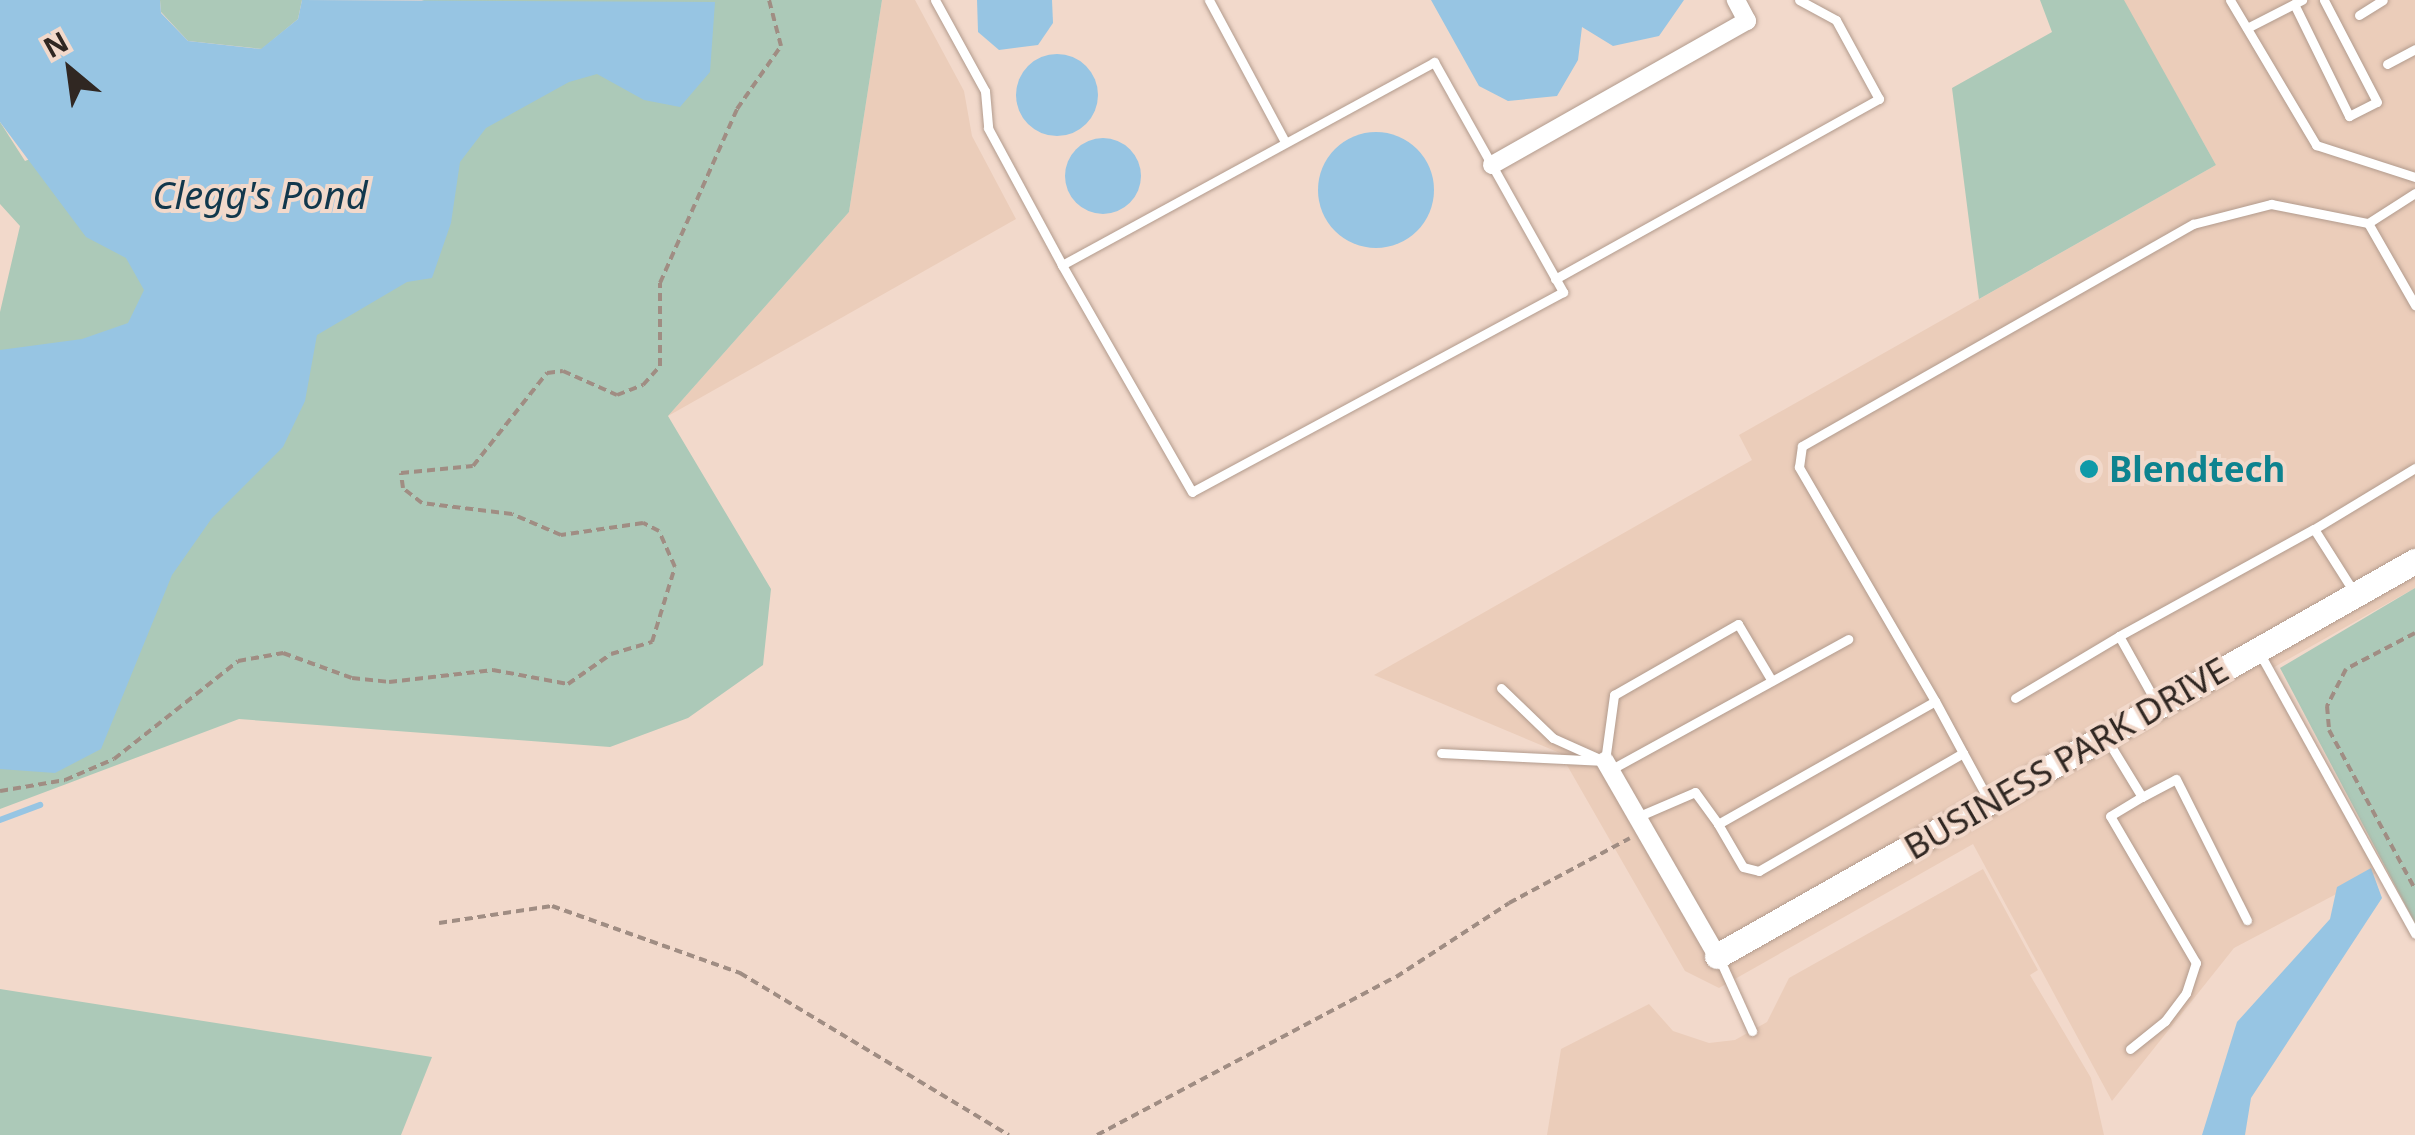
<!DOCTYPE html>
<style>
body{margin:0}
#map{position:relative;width:2415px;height:1135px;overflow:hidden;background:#f2d9cb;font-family:"Noto Sans",sans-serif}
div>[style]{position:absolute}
.built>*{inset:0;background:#ebcdba}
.green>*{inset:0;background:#acc9b8}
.water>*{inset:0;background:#97c5e3}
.round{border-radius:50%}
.stream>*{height:6px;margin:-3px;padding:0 3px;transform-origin:3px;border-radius:3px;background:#97c5e3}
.path>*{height:4px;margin-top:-2px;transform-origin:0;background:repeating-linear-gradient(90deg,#a08d83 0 8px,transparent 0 13px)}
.roads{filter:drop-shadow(0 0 2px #b29b8d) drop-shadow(0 0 2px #b29b8d)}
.lane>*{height:9px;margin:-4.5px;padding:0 4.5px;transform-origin:4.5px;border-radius:4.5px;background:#fff}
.street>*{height:18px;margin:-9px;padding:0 9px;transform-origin:9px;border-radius:9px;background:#fff}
.secondary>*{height:25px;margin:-12.5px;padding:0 12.5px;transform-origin:12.5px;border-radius:12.5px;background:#fff}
.dots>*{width:28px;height:28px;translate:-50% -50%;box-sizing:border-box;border:5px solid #f2d9cb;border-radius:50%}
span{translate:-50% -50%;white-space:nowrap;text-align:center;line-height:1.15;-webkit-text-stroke:8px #f2d9cb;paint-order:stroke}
.culture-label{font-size:35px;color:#0d838f;font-weight:700}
.left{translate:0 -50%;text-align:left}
.street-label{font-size:35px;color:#302722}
.water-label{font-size:38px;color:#11374c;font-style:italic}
.north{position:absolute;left:20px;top:20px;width:100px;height:100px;-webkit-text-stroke:8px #f2d9cb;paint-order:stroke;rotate:331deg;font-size:28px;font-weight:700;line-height:40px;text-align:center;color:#302722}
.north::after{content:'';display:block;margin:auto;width:35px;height:45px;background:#302722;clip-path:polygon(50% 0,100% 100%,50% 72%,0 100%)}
</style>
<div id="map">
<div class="built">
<div style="clip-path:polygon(882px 0,915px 0,964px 91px,972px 136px,1016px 219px,668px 416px,849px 212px)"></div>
<div style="clip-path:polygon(2123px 0,2415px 0,2415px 588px,2269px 670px,2380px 871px,2234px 948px,2112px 1101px,1973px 844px,1719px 988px,1685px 971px,1560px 753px,1374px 675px,1752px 460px,1739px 435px,2216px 165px)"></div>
<div style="clip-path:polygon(1983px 869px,2038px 970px,2030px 975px,2091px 1078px,2104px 1135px,1547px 1135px,1561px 1049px,1649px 1004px,1673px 1031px,1709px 1043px,1735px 1040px,1767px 1022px,1789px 978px)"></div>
</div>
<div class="green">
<div style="clip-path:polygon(160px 0,302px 0,298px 19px,262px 49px,188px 41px,161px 12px)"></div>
<div style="clip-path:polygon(424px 0,882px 0,849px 212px,668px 416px,771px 589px,763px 665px,688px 718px,610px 747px,239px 719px,0 809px,0 312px,20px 226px,0 204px,0 122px,25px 161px)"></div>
<div style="clip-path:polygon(2040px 0,2124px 0,2216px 165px,1979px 299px,1952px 88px,2052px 32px)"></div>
<div style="clip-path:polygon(2415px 588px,2415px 923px,2280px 668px)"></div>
<div style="clip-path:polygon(0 989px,432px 1057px,401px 1135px,0 1135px)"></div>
</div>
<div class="water">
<div style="clip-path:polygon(0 0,160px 0,161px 13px,188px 41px,261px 49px,298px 19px,302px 0,715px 2px,710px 72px,680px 107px,644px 100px,597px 74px,569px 82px,486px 128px,460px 162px,451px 223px,432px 278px,407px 282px,317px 335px,305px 401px,283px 447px,212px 518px,172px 575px,101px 749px,55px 773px,0 769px,0 350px,82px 339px,128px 323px,144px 290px,126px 258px,86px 237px,0 122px)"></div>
<div style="clip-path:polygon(977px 0,1052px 0,1053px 23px,1038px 45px,999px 50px,978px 32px)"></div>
<div style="clip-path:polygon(1431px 0,1684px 0,1659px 36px,1613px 46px,1582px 27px,1578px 60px,1557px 96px,1508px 101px,1479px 86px)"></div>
<div class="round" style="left:1016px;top:54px;width:82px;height:82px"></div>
<div class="round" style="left:1318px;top:132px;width:116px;height:116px"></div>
<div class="round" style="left:1065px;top:138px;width:76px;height:76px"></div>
<div style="clip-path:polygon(2371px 868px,2382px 898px,2251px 1098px,2245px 1135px,2202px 1135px,2237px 1022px,2330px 919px,2337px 887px)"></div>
</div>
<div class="stream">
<div style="left:0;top:820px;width:43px;rotate:-20.6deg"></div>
</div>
<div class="path">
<div style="left:2415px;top:633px;width:78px;rotate:152.4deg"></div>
<div style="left:2346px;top:669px;width:42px;rotate:117.2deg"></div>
<div style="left:2327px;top:706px;width:24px;rotate:85deg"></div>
<div style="left:2329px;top:730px;width:181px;rotate:61.6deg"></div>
<div style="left:0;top:791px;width:66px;rotate:-9.6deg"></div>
<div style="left:65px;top:780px;width:53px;rotate:-23.2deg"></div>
<div style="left:114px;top:759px;width:158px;rotate:-38.3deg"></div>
<div style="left:238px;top:661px;width:46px;rotate:-10.1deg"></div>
<div style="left:283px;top:653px;width:73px;rotate:19.9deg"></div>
<div style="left:352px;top:678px;width:37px;rotate:6deg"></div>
<div style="left:389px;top:682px;width:105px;rotate:-6.6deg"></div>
<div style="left:493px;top:670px;width:76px;rotate:10.6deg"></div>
<div style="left:568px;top:684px;width:52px;rotate:-34.9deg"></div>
<div style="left:611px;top:654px;width:43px;rotate:-16.3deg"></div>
<div style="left:652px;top:642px;width:78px;rotate:-73deg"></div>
<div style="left:675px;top:567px;width:39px;rotate:-114deg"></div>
<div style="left:659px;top:531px;width:18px;rotate:-153deg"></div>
<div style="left:643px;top:523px;width:83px;rotate:171.7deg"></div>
<div style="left:561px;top:535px;width:53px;rotate:-156.8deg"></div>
<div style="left:512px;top:514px;width:91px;rotate:-173deg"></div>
<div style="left:422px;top:503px;width:24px;rotate:-142deg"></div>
<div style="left:403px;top:488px;width:15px;rotate:-98deg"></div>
<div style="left:401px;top:473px;width:72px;rotate:-5.6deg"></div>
<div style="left:473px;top:466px;width:119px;rotate:-51.5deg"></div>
<div style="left:547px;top:373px;width:16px;rotate:-7deg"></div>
<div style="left:563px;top:371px;width:59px;rotate:24deg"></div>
<div style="left:617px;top:395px;width:28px;rotate:-21deg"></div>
<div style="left:643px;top:385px;width:25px;rotate:-48deg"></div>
<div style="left:660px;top:366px;width:83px;rotate:-90deg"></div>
<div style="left:660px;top:283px;width:190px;rotate:-66.1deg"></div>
<div style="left:737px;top:109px;width:77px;rotate:-55.1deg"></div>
<div style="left:781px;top:46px;width:48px;rotate:-104.6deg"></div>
<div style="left:439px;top:923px;width:114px;rotate:-8.6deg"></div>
<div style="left:552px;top:906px;width:200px;rotate:19.6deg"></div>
<div style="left:740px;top:973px;width:314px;rotate:31.1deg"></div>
<div style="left:1097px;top:1135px;width:338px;rotate:-27.9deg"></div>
<div style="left:1396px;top:977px;width:135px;rotate:-33.2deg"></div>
<div style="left:1509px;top:903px;width:137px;rotate:-28.2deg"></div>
</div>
<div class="roads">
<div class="lane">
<div style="left:935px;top:0;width:104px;rotate:61.2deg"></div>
<div style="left:985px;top:91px;width:37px;rotate:85deg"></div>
<div style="left:988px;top:128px;width:156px;rotate:61.6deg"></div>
<div style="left:1209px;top:0;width:161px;rotate:61.8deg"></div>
<div style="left:2230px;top:0;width:169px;rotate:59.3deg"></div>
<div style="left:2316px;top:145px;width:104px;rotate:17.9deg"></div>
<div style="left:2294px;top:4px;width:125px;rotate:63.8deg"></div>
<div style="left:2349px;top:116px;width:31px;rotate:-27deg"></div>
<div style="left:2377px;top:102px;width:115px;rotate:-117.5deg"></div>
<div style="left:2359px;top:15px;width:28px;rotate:-32deg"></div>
<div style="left:2247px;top:28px;width:62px;rotate:-27deg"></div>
<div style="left:1434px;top:62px;width:264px;rotate:60.7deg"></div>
<div style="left:1563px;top:292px;width:421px;rotate:151.7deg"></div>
<div style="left:1192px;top:492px;width:262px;rotate:-119.8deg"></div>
<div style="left:1062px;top:265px;width:424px;rotate:-28.6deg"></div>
<div style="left:2387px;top:64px;width:32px;rotate:-28deg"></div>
<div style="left:2415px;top:193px;width:56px;rotate:147.4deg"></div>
<div style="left:2368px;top:223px;width:95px;rotate:60.2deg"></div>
<div style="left:1555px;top:279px;width:371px;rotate:-29.1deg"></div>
<div style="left:1879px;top:99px;width:90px;rotate:-118.6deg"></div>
<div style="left:1836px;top:20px;width:42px;rotate:-151.6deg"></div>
<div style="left:2314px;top:529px;width:118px;rotate:-31.1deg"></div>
<div style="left:2119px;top:636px;width:222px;rotate:-28.8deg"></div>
<div style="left:2314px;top:529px;width:75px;rotate:57.6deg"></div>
<div style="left:2259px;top:652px;width:322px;rotate:61deg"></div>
<div style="left:1501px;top:688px;width:72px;rotate:43.9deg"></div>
<div style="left:1553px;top:738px;width:54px;rotate:24.2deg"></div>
<div style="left:2015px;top:698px;width:121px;rotate:-30.8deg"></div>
<div style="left:2119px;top:636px;width:78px;rotate:60.8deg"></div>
<div style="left:1935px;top:701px;width:271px;rotate:-120.2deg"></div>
<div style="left:1799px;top:467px;width:21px;rotate:-82deg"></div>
<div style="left:1802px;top:446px;width:450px;rotate:-29.6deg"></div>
<div style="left:2193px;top:224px;width:81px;rotate:-14.4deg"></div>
<div style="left:2271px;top:204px;width:99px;rotate:11.1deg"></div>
<div style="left:2106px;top:738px;width:69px;rotate:58.6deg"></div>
<div style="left:2142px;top:797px;width:38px;rotate:-28deg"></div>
<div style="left:2176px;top:779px;width:158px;rotate:63.3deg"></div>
<div style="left:1441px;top:753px;width:164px;rotate:2.8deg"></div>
<div style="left:1963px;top:753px;width:236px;rotate:150deg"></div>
<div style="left:1759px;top:871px;width:16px;rotate:-166deg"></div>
<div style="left:1743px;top:867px;width:50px;rotate:-120.2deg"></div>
<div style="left:1718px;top:824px;width:249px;rotate:-29.5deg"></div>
<div style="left:1935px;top:701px;width:59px;rotate:61.7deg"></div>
<div style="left:1963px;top:753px;width:52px;rotate:61.5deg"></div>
<div style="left:1605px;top:761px;width:67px;rotate:-82.2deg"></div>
<div style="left:1614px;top:695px;width:143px;rotate:-29.8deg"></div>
<div style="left:1738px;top:624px;width:66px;rotate:59.2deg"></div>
<div style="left:1610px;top:770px;width:272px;rotate:-28.8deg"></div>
<div style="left:1637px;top:817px;width:63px;rotate:-23.3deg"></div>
<div style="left:1695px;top:792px;width:39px;rotate:54deg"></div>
<div style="left:1720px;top:960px;width:78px;rotate:65.7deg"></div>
<div style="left:2130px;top:1049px;width:45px;rotate:-38.7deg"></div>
<div style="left:2165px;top:1021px;width:35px;rotate:-53deg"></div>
<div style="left:2186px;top:993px;width:32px;rotate:-72deg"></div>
<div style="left:2196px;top:963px;width:170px;rotate:-120.3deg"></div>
<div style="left:2110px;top:816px;width:37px;rotate:-31deg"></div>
</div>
<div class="street">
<div style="left:1492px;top:165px;width:293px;rotate:-29.5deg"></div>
<div style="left:1747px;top:21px;width:24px;rotate:-118deg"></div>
<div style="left:1605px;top:761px;width:225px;rotate:60.1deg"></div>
</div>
<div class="secondary">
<div style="left:1717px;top:956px;width:802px;rotate:-29.51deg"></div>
</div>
</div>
<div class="dots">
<div style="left:2089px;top:469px;background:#0f9aa8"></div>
</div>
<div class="culture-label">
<span class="left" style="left:2109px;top:469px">Blendtech</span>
</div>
<div class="street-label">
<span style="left:2066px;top:758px;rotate:-30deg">BUSINESS PARK DRIVE</span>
</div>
<div class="water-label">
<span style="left:260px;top:195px">Clegg's Pond</span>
</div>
<div class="north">N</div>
</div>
